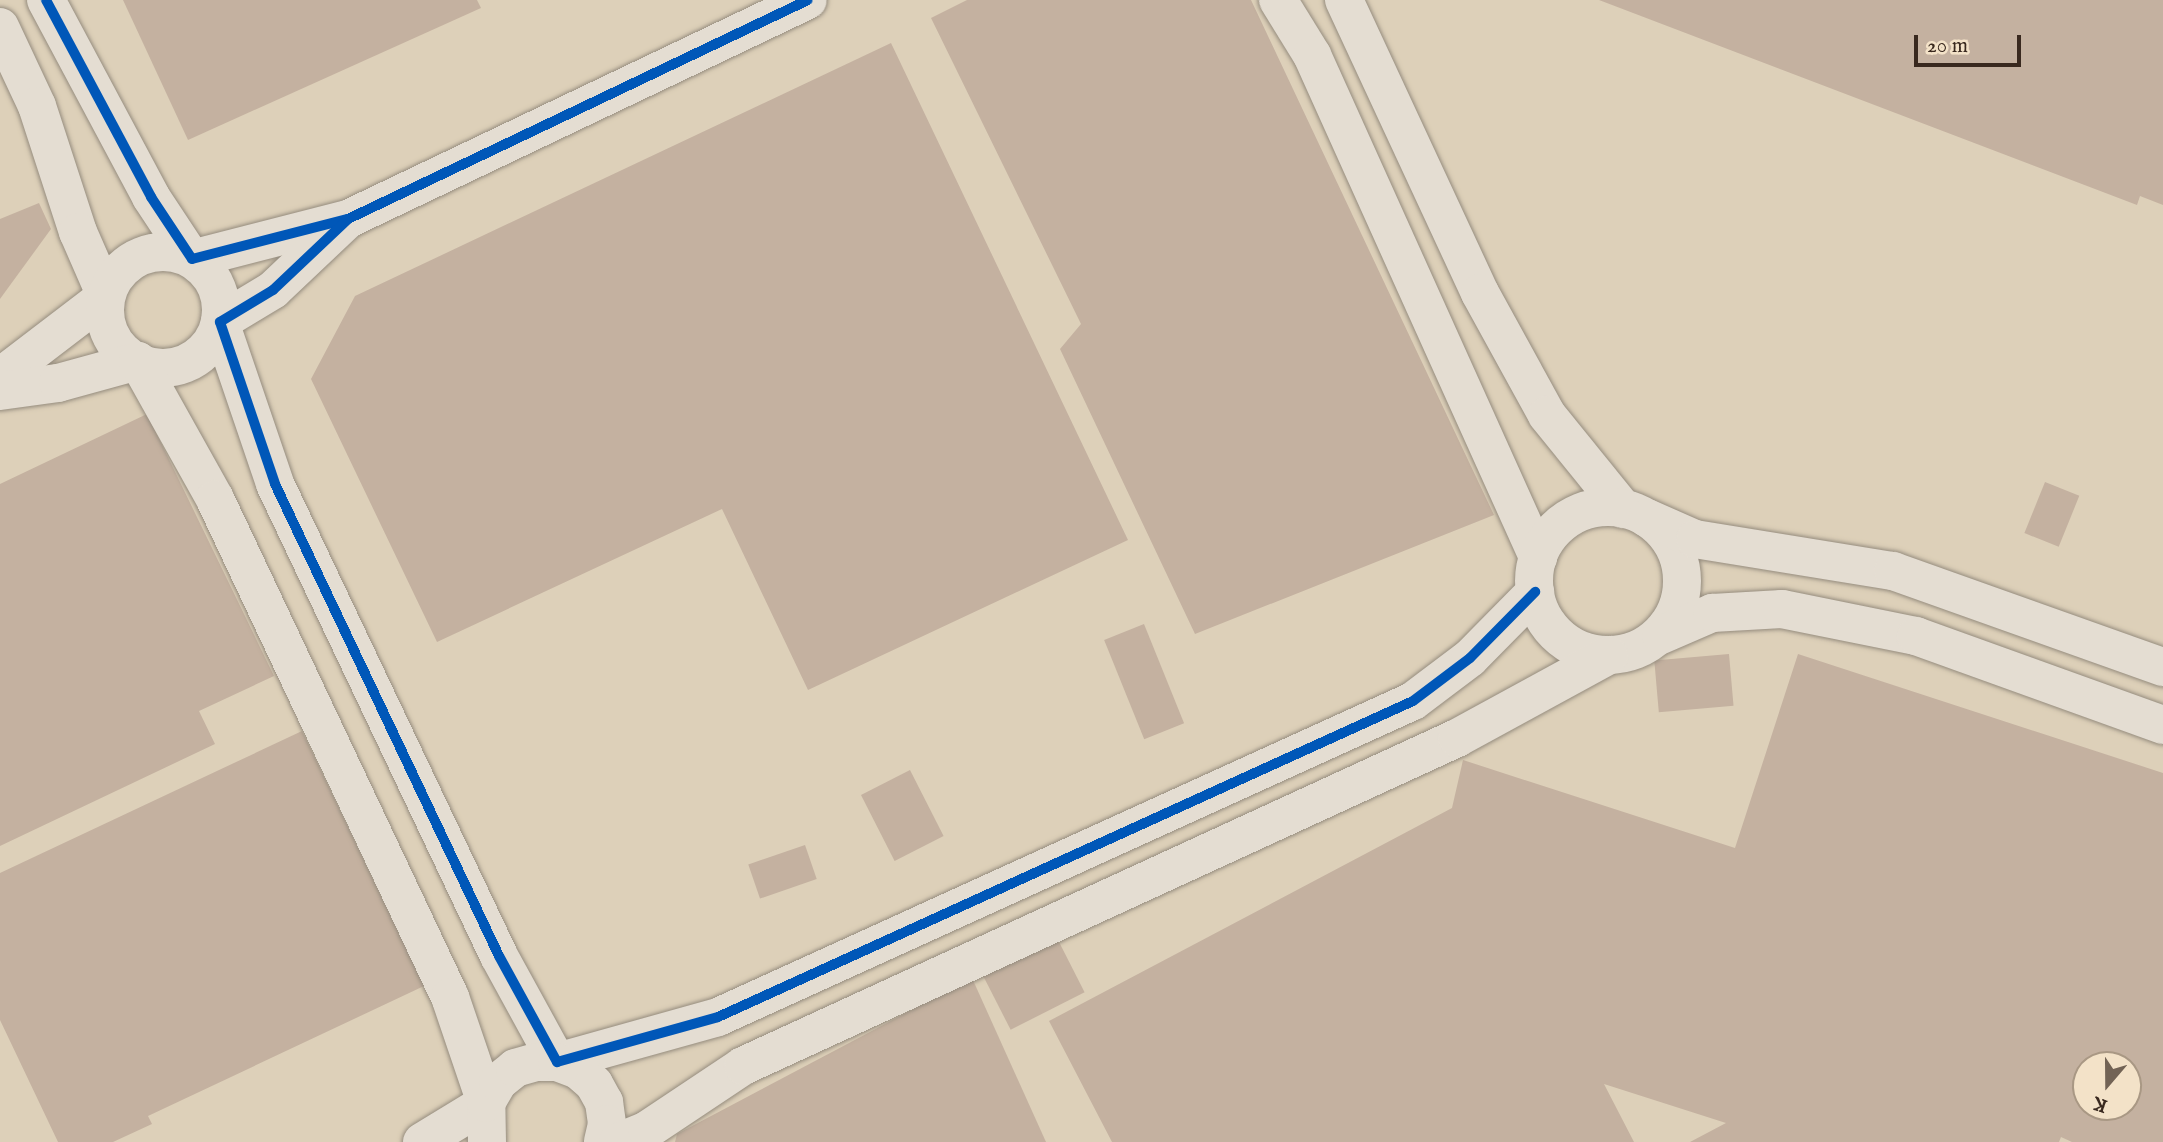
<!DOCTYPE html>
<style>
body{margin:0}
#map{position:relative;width:2163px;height:1142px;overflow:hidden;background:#ddd0b9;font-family:"IM FELL English",serif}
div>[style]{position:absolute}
.building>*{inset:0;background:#c4b1a0;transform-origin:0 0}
.roads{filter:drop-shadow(0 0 2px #958c7e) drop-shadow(0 0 2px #958c7e)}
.minor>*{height:38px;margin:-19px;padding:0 19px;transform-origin:19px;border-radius:19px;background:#e4ddd2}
.minor>.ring{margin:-19px;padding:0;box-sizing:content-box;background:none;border:38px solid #e4ddd2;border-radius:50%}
.cycleway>*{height:10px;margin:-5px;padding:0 5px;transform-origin:5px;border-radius:5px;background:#0057b8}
span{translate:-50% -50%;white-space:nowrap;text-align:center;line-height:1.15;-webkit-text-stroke:5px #f3e2c8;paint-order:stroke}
.north{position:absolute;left:2072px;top:1051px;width:70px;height:70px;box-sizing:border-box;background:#f3e2c8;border:2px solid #a99884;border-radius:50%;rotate:200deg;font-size:19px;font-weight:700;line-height:28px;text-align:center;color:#39291f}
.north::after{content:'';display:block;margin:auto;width:24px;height:32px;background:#726355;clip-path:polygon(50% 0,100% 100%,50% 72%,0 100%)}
.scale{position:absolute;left:1914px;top:35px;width:107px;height:32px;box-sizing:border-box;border:4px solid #39291f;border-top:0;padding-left:9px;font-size:21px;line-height:24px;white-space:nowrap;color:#39291f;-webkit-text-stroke:5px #f3e2c8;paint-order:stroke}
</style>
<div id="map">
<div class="building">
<div style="clip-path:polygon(123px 0,477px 0,481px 8px,188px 140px)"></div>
<div style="clip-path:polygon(967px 0,1251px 0,1494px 515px,1195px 634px,1060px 349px,1081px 324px,931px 18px)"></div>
<div style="clip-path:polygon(1599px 0,2163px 0,2163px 205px,2140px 196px,2137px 205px)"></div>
<div style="clip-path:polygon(891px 43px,1128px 540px,808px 690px,722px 509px,437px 642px,311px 379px,355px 296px)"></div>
<div style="clip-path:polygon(39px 203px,51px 229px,0 299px,0 219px)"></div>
<div style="clip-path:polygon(147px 414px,274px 676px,199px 711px,215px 744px,0 846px,0 484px)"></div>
<div style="left:2045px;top:482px;width:37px;height:55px;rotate:22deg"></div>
<div style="left:1144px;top:624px;width:107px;height:43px;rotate:68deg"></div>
<div style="left:1729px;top:654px;width:52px;height:75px;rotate:85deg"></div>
<div style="clip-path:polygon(evenodd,1798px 654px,2163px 773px,2163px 1142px,2072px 1142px,2061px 1137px,2059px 1142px,1690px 1142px,1726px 1123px,1604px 1084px,1634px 1142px,1112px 1142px,1049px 1021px,1452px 808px,1463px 760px,1735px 848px,1798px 654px,2086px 1065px,2128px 1065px,2128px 1107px,2086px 1107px,2086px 1065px)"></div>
<div style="clip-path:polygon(302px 731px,424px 986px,148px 1116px,152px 1124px,113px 1142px,58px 1142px,0 1020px,0 873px)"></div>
<div style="left:910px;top:770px;width:74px;height:55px;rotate:63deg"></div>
<div style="left:805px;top:845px;width:36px;height:60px;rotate:71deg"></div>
<div style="left:1056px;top:936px;width:63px;height:83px;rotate:63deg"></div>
<div style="clip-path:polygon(972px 978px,1046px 1142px,675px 1142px,677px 1134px)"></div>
</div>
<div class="roads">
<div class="minor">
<div style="left:46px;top:0;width:223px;rotate:61.9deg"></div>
<div style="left:151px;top:197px;width:74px;rotate:56.5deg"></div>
<div style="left:192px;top:259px;width:161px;rotate:-14.4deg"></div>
<div style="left:348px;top:219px;width:509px;rotate:-25.46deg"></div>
<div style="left:1278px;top:0;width:65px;rotate:58.3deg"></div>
<div style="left:1312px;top:55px;width:551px;rotate:65.76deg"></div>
<div style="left:1344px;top:0;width:323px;rotate:65.1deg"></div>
<div style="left:1480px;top:293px;width:139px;rotate:61.2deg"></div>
<div style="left:1547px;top:415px;width:121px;rotate:51deg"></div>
<div style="left:0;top:27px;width:87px;rotate:64.9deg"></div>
<div style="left:37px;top:106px;width:133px;rotate:72deg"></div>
<div style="left:78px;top:232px;width:70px;rotate:66.4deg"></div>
<div style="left:106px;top:296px;width:133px;rotate:142.6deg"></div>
<div style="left:348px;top:219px;width:103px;rotate:136.6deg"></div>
<div style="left:273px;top:290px;width:62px;rotate:148.9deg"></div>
<div style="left:220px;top:322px;width:171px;rotate:71.2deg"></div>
<div style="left:275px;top:484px;width:522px;rotate:64.61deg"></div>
<div style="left:499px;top:956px;width:121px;rotate:61.3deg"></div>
<div style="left:557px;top:1062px;width:167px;rotate:-15.6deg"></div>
<div style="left:718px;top:1017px;width:763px;rotate:-24.45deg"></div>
<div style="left:1413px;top:701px;width:71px;rotate:-37deg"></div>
<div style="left:1470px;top:658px;width:93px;rotate:-45.4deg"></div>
<div class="ring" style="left:105px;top:252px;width:78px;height:78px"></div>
<div style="left:0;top:391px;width:59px;rotate:-7.9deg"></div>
<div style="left:58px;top:383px;width:83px;rotate:-15.4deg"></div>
<div style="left:138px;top:361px;width:158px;rotate:60.8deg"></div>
<div style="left:215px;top:499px;width:551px;rotate:64.74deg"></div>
<div style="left:450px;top:997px;width:112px;rotate:71.2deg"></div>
<div style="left:486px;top:1103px;width:75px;rotate:148.6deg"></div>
<div class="ring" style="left:1534px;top:507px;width:110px;height:110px"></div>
<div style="left:1647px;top:518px;width:52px;rotate:23.6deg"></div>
<div style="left:1695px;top:539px;width:201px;rotate:9.2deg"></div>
<div style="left:1893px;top:571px;width:287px;rotate:19.6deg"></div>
<div style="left:1661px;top:635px;width:56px;rotate:-23.3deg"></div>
<div style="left:1712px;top:613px;width:70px;rotate:-3.3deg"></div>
<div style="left:1782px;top:609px;width:137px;rotate:11.4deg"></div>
<div style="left:1916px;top:636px;width:263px;rotate:19.8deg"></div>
<div style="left:487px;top:1142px;width:39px;rotate:-91deg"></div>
<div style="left:486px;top:1103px;width:24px;rotate:-60deg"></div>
<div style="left:498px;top:1082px;width:22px;rotate:-39deg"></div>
<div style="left:515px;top:1068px;width:22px;rotate:-16deg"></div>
<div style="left:536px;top:1062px;width:21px"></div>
<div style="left:557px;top:1062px;width:22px;rotate:21deg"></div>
<div style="left:578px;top:1070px;width:21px;rotate:41deg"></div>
<div style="left:594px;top:1084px;width:21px;rotate:61deg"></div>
<div style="left:604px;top:1102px;width:22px;rotate:82deg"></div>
<div style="left:607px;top:1124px;width:18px;rotate:103deg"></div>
<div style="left:618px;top:1142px;width:31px;rotate:-22deg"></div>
<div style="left:647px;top:1130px;width:115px;rotate:-33.7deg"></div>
<div style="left:743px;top:1066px;width:786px;rotate:-24.67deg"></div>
<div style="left:1457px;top:738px;width:173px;rotate:-28.6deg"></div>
</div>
</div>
<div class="cycleway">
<div style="left:46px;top:0;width:223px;rotate:61.9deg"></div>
<div style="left:151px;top:197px;width:74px;rotate:56.5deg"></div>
<div style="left:192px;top:259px;width:161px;rotate:-14.4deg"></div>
<div style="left:348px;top:219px;width:509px;rotate:-25.46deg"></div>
<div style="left:348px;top:219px;width:103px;rotate:136.6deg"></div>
<div style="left:273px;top:290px;width:62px;rotate:148.9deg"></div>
<div style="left:220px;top:322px;width:171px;rotate:71.2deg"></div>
<div style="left:275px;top:484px;width:522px;rotate:64.61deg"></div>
<div style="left:499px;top:956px;width:121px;rotate:61.3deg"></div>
<div style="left:557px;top:1062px;width:167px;rotate:-15.6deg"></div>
<div style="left:718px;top:1017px;width:763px;rotate:-24.45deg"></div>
<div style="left:1413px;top:701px;width:71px;rotate:-37deg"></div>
<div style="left:1470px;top:658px;width:93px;rotate:-45.4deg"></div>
</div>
<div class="north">K</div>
<div class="scale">20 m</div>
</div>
